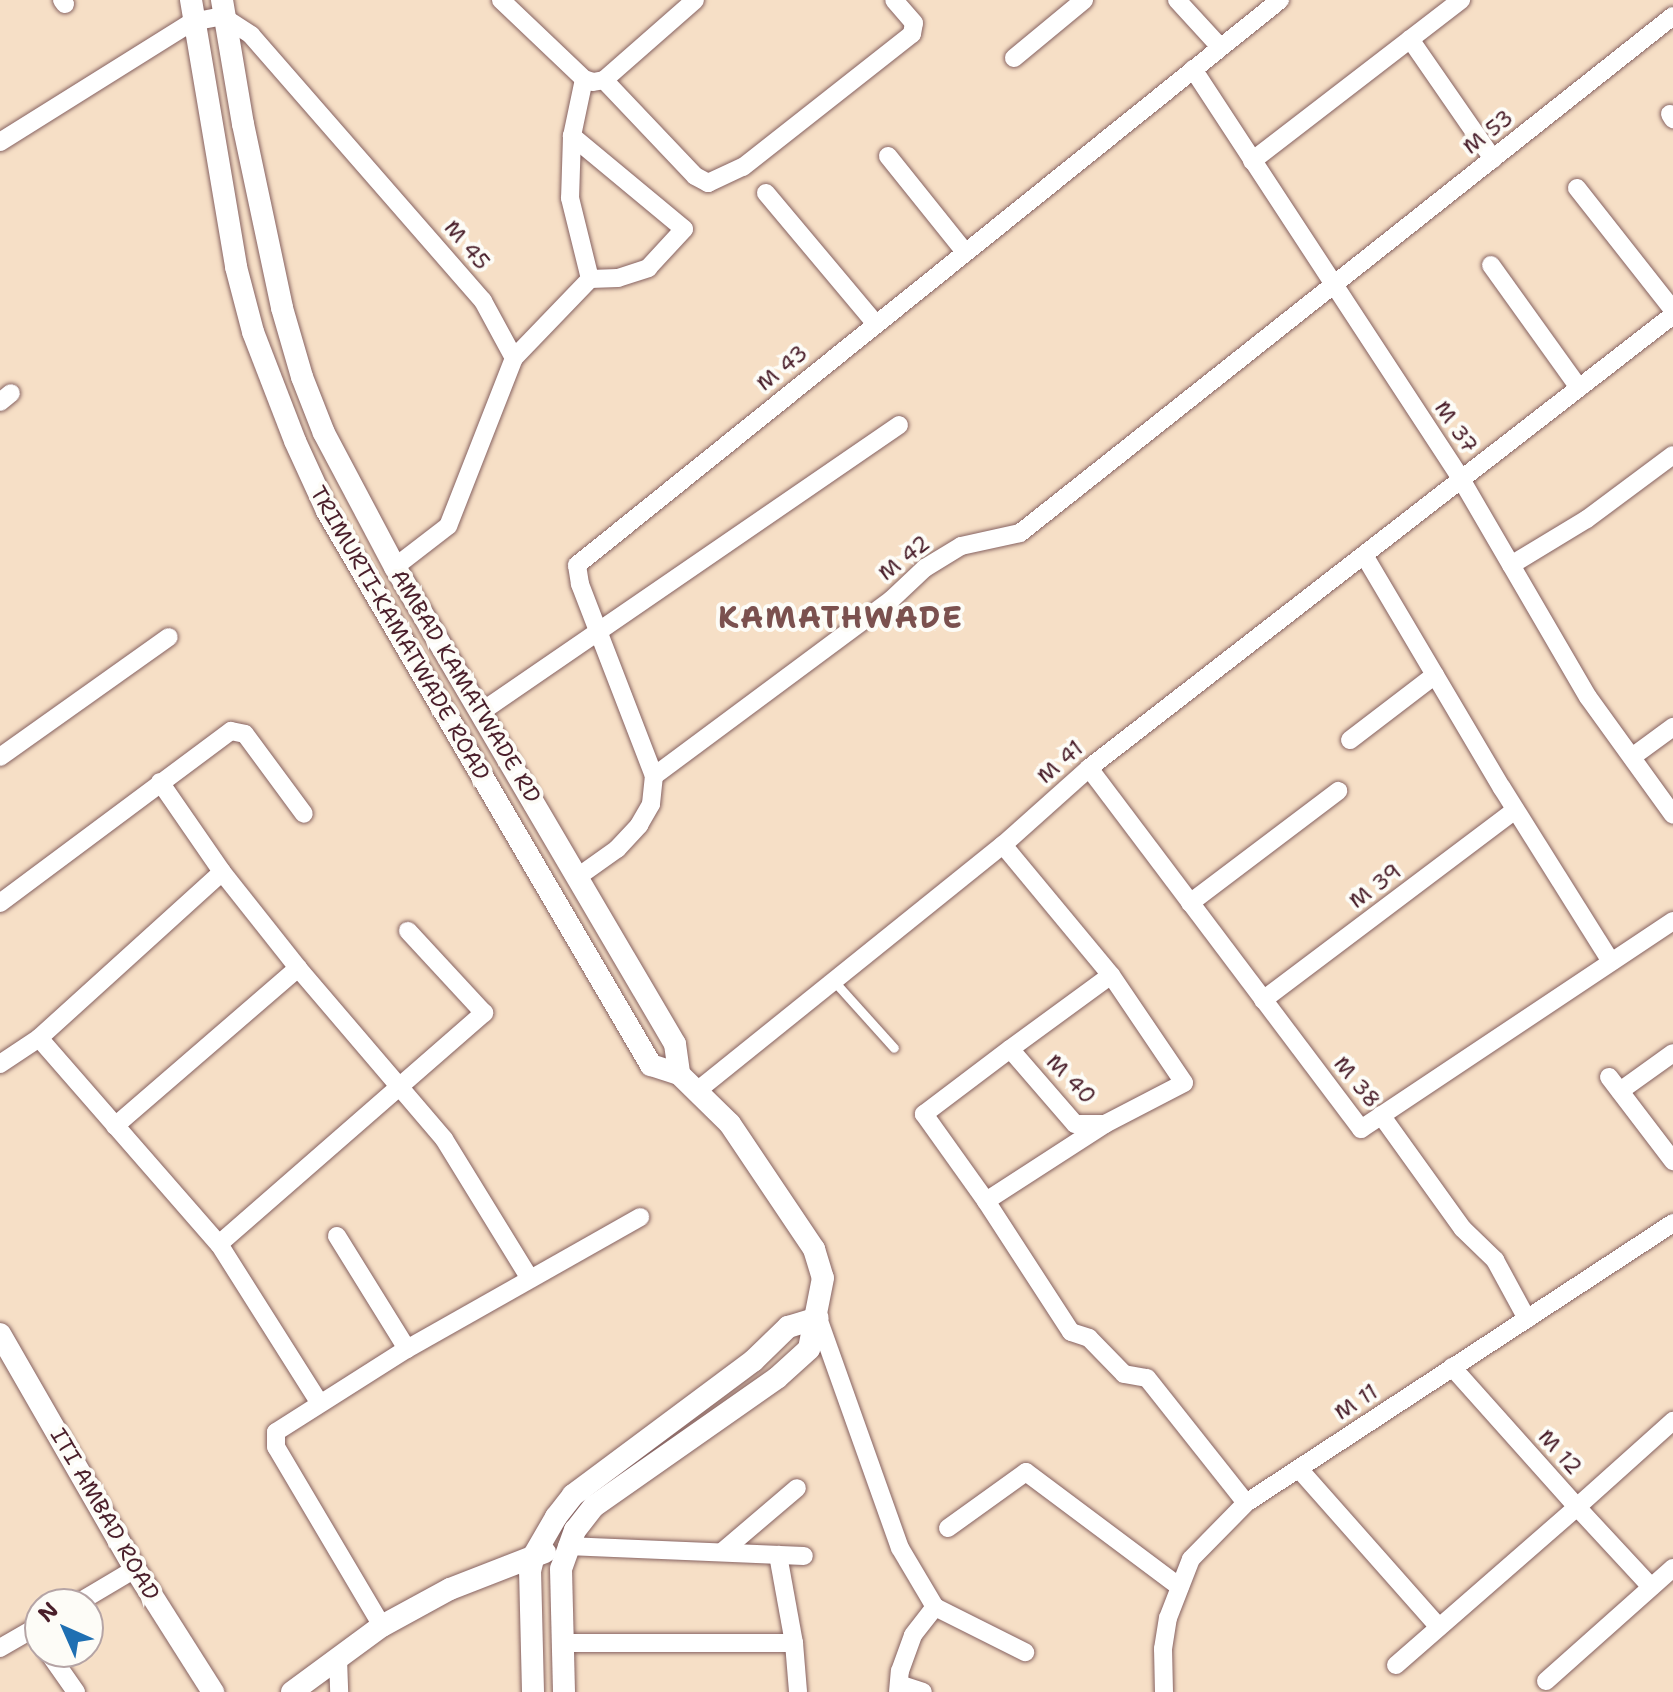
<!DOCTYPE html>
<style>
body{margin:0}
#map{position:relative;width:1673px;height:1692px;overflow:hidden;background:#f6dfc6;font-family:"Shantell Sans",sans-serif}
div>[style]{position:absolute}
.roads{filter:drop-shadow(0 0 2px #866261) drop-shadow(0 0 2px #866261)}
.service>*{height:9px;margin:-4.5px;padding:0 4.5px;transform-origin:4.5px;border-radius:4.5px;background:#fff}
.minor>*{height:18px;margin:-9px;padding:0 9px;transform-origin:9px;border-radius:9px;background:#fff}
.tertiary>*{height:22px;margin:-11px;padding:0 11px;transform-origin:11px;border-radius:11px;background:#fff}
span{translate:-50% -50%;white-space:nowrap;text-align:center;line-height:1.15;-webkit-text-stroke:8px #fdfcf7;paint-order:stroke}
.street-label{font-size:22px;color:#4a1f2b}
.district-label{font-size:30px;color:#7b514f;font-weight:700;letter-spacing:2px}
.north{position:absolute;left:24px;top:1588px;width:80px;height:80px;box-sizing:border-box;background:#fdfcf7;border:2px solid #b5a4a5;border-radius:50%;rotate:315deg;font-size:22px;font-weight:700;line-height:32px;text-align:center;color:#4a1f2b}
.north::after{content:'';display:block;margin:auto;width:28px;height:36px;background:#1f6fb2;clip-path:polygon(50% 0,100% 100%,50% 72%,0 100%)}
</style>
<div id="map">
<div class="roads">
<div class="service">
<div style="left:833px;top:980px;width:91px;rotate:48.1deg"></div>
</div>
<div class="minor">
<div style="left:62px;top:0;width:5px;rotate:53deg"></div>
<div style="left:501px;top:0;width:115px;rotate:43.6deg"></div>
<div style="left:584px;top:79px;width:9px;rotate:18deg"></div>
<div style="left:593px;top:82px;width:11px;rotate:-10deg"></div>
<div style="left:604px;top:80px;width:121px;rotate:-41.3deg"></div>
<div style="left:1177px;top:0;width:64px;rotate:47.5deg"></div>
<div style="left:1410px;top:39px;width:146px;rotate:55.3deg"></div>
<div style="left:1014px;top:58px;width:91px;rotate:-39.6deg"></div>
<div style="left:1193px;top:69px;width:490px;rotate:56.8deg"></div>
<div style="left:1461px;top:479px;width:252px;rotate:59.8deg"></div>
<div style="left:1588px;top:697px;width:145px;rotate:54.2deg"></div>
<div style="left:604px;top:80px;width:132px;rotate:46.5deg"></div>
<div style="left:695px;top:176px;width:15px;rotate:28deg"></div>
<div style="left:708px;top:183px;width:38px;rotate:-25deg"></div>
<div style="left:743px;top:167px;width:215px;rotate:-38.2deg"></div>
<div style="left:912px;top:34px;width:11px;rotate:-80deg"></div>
<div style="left:914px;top:23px;width:30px;rotate:-131deg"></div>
<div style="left:1670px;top:114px;width:6px;rotate:59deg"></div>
<div style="left:572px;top:136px;width:58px;rotate:-78.1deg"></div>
<div style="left:0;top:142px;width:226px;rotate:-32deg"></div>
<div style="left:192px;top:22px;width:31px;rotate:-11deg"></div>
<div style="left:222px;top:16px;width:35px;rotate:33deg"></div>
<div style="left:251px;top:35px;width:353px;rotate:48.9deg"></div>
<div style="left:483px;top:301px;width:65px;rotate:61.5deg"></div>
<div style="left:514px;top:358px;width:180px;rotate:111.4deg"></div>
<div style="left:448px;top:526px;width:67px;rotate:142.3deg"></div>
<div style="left:888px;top:156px;width:123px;rotate:51.3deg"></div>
<div style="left:1252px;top:161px;width:264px;rotate:-37.6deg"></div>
<div style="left:1577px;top:188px;width:155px;rotate:51.8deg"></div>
<div style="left:766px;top:193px;width:171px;rotate:50deg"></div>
<div style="left:1491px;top:265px;width:151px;rotate:54.4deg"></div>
<div style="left:514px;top:358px;width:110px;rotate:-46.1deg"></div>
<div style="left:590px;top:279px;width:28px;rotate:-2deg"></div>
<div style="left:618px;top:278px;width:32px;rotate:-18deg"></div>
<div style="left:648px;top:268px;width:53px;rotate:-47.3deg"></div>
<div style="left:684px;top:229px;width:146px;rotate:-140.3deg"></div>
<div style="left:572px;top:136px;width:62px;rotate:91.8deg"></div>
<div style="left:570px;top:198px;width:83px;rotate:76.1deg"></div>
<div style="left:0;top:402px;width:14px;rotate:-39deg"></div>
<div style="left:1364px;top:555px;width:271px;rotate:59.4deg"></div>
<div style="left:1502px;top:788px;width:205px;rotate:57.9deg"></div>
<div style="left:1511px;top:565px;width:89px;rotate:-31.2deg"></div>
<div style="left:1587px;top:519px;width:107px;rotate:-36.7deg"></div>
<div style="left:481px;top:712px;width:507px;rotate:-34.47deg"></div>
<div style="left:1350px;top:740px;width:107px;rotate:-37.4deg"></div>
<div style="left:0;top:757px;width:207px;rotate:-35.4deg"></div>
<div style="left:1632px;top:757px;width:51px;rotate:-36.2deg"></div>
<div style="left:1089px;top:768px;width:452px;rotate:53deg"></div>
<div style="left:1361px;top:1129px;width:375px;rotate:-33.7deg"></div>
<div style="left:654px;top:776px;width:206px;rotate:-111.1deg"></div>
<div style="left:580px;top:584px;width:19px;rotate:-99deg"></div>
<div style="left:577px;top:565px;width:902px;rotate:-38.79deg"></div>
<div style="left:160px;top:782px;width:109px;rotate:55.4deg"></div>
<div style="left:1003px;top:845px;width:169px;rotate:50.3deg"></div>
<div style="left:1111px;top:975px;width:130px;rotate:55.9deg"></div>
<div style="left:1184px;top:1083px;width:89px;rotate:152.6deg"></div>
<div style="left:1105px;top:1124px;width:30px;rotate:180deg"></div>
<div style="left:1075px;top:1124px;width:99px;rotate:-130.9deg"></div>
<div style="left:1010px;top:1049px;width:125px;rotate:-36.2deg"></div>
<div style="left:579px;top:876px;width:47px;rotate:-35.4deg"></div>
<div style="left:617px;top:849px;width:33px;rotate:-47deg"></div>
<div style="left:639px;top:825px;width:24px;rotate:-60deg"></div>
<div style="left:651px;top:804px;width:28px;rotate:-84deg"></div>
<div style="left:654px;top:776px;width:295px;rotate:-36.6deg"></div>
<div style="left:891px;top:600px;width:47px;rotate:-43.3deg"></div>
<div style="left:925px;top:568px;width:42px;rotate:-31.4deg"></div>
<div style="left:961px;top:546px;width:60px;rotate:-12.4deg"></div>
<div style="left:1020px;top:533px;width:833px;rotate:-38.37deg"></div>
<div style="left:0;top:903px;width:288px;rotate:-36.7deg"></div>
<div style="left:231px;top:731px;width:14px;rotate:12deg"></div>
<div style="left:245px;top:734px;width:99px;rotate:53.6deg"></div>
<div style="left:1190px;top:903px;width:186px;rotate:-37.1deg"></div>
<div style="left:1263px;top:1000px;width:316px;rotate:-37deg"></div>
<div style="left:39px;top:1038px;width:274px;rotate:48.9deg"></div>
<div style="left:219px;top:1244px;width:187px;rotate:57.7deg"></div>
<div style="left:1010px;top:1049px;width:108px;rotate:142.9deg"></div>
<div style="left:924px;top:1114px;width:107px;rotate:54.5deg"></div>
<div style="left:986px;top:1201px;width:156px;rotate:57deg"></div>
<div style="left:1071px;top:1332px;width:19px;rotate:18deg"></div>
<div style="left:1089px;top:1338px;width:50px;rotate:45.8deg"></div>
<div style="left:1124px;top:1374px;width:23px;rotate:10deg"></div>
<div style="left:1147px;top:1378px;width:159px;rotate:51.6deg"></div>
<div style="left:0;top:1064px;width:47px;rotate:-33.7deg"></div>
<div style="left:39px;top:1038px;width:247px;rotate:-42.2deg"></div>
<div style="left:222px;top:872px;width:122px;rotate:51.6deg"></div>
<div style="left:298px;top:968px;width:225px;rotate:49.5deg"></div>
<div style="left:444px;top:1139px;width:164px;rotate:58.4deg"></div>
<div style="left:1609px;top:1077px;width:106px;rotate:52.7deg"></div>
<div style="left:698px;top:1090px;width:391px;rotate:-38.8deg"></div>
<div style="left:1003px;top:845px;width:115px;rotate:-41.8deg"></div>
<div style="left:1089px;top:768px;width:739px;rotate:-37.8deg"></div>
<div style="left:1620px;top:1091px;width:65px;rotate:-35.6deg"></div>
<div style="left:1381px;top:1115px;width:140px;rotate:54.3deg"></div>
<div style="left:1463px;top:1229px;width:45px;rotate:44.1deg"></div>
<div style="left:1495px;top:1260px;width:67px;rotate:61.5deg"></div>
<div style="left:115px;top:1126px;width:242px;rotate:-40.8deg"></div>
<div style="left:986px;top:1201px;width:142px;rotate:-32.9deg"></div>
<div style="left:337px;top:1236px;width:133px;rotate:58.2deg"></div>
<div style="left:219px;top:1244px;width:352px;rotate:-41.1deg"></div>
<div style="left:484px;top:1013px;width:112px;rotate:-132.8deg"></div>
<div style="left:818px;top:1318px;width:244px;rotate:70.4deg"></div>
<div style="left:900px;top:1548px;width:69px;rotate:59.3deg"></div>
<div style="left:1452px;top:1367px;width:188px;rotate:48.2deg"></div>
<div style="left:1577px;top:1507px;width:129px;rotate:-41.9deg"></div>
<div style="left:1299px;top:1469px;width:211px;rotate:48.5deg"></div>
<div style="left:948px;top:1528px;width:96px;rotate:-35.7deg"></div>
<div style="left:1026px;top:1472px;width:192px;rotate:36.8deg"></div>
<div style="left:567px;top:1546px;width:237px;rotate:2.4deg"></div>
<div style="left:723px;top:1551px;width:97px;rotate:-40.4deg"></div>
<div style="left:778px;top:1555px;width:89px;rotate:79.7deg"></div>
<div style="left:76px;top:1604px;width:69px;rotate:-30.7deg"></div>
<div style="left:382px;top:1626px;width:208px;rotate:-120.6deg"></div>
<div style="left:276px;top:1447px;width:15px;rotate:-90deg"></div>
<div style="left:276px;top:1432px;width:155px;rotate:-32.4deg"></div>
<div style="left:407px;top:1349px;width:268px;rotate:-29.5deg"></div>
<div style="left:563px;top:1643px;width:231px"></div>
<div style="left:794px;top:1643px;width:49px;rotate:85.3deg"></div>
<div style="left:0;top:1648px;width:46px;rotate:-29.9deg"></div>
<div style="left:48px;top:1652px;width:49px;rotate:55deg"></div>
<div style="left:338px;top:1658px;width:34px;rotate:88deg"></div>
<div style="left:1396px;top:1665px;width:240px;rotate:-41.1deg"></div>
<div style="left:1577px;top:1507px;width:109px;rotate:47.2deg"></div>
<div style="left:1546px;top:1681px;width:170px;rotate:-41.7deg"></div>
<div style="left:899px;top:1684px;width:25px;rotate:18deg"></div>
<div style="left:898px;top:1692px;width:21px;rotate:-85deg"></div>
<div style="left:900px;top:1671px;width:38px;rotate:-70deg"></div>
<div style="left:913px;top:1635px;width:36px;rotate:-52deg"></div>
<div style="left:935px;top:1607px;width:101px;rotate:26.6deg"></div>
<div style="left:1164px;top:1692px;width:43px;rotate:-91.3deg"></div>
<div style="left:1163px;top:1649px;width:31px;rotate:-81deg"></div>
<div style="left:1168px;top:1618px;width:63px;rotate:-68.7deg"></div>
<div style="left:1191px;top:1559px;width:78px;rotate:-45.5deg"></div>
<div style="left:1246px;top:1503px;width:511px;rotate:-33.25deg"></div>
</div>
<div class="tertiary">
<div style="left:191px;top:0;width:271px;rotate:80.4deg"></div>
<div style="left:236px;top:267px;width:67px;rotate:75.3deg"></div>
<div style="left:253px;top:332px;width:117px;rotate:68.9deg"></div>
<div style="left:295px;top:441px;width:77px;rotate:65.4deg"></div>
<div style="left:327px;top:511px;width:642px;rotate:59.68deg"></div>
<div style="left:651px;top:1065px;width:29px;rotate:18deg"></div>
<div style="left:222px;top:0;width:126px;rotate:80.4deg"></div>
<div style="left:243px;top:124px;width:188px;rotate:78deg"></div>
<div style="left:282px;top:308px;width:72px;rotate:73.8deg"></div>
<div style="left:302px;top:377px;width:60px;rotate:68.6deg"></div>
<div style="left:324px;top:433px;width:152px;rotate:62.1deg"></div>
<div style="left:395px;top:567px;width:553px;rotate:59.59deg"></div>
<div style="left:675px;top:1044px;width:30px;rotate:82deg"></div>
<div style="left:679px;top:1074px;width:71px;rotate:44.4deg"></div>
<div style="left:730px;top:1124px;width:151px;rotate:56.1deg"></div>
<div style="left:814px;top:1249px;width:30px;rotate:73deg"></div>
<div style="left:823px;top:1278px;width:72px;rotate:101.2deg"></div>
<div style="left:809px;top:1349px;width:43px;rotate:137.8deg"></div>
<div style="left:777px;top:1378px;width:223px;rotate:145deg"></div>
<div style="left:594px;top:1506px;width:31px;rotate:128deg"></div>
<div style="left:575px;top:1530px;width:41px;rotate:109.7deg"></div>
<div style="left:561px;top:1569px;width:123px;rotate:88.6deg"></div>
<div style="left:0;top:1334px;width:271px;rotate:60.1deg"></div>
<div style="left:135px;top:1569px;width:146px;rotate:57.6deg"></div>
<div style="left:292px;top:1692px;width:112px;rotate:-36.3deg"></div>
<div style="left:382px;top:1626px;width:77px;rotate:-28.6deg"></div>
<div style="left:450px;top:1589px;width:102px;rotate:-21.3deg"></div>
<div style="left:533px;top:1692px;width:121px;rotate:-91.4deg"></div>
<div style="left:530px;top:1571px;width:16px;rotate:-76deg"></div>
<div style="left:534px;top:1555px;width:44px;rotate:-59.9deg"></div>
<div style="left:556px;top:1517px;width:28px;rotate:-52deg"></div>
<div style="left:573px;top:1495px;width:224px;rotate:-36.7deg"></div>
<div style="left:753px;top:1361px;width:49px;rotate:-44.2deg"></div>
<div style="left:788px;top:1327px;width:31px;rotate:-17deg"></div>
</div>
</div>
<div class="street-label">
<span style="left:1488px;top:132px;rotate:-38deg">M 53</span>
<span style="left:467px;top:245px;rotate:50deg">M 45</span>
<span style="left:782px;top:368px;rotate:-39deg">M 43</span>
<span style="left:1456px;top:427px;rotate:56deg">M 37</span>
<span style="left:904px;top:558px;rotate:-38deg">M 42</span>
<span style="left:400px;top:633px;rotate:60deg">TRIMURTI-KAMATWADE ROAD</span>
<span style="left:466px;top:686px;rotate:59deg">AMBAD KAMATWADE RD</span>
<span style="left:1060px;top:762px;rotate:-41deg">M 41</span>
<span style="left:1375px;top:886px;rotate:-37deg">M 39</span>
<span style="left:1071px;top:1079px;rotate:46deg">M 40</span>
<span style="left:1357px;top:1082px;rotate:51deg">M 38</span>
<span style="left:1356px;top:1402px;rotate:-33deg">M 11</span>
<span style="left:1560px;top:1452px;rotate:48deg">M 12</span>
<span style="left:105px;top:1514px;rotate:60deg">ITI AMBAD ROAD</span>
</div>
<div class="district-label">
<span style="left:841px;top:618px">KAMATHWADE</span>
</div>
<div class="north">N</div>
</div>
